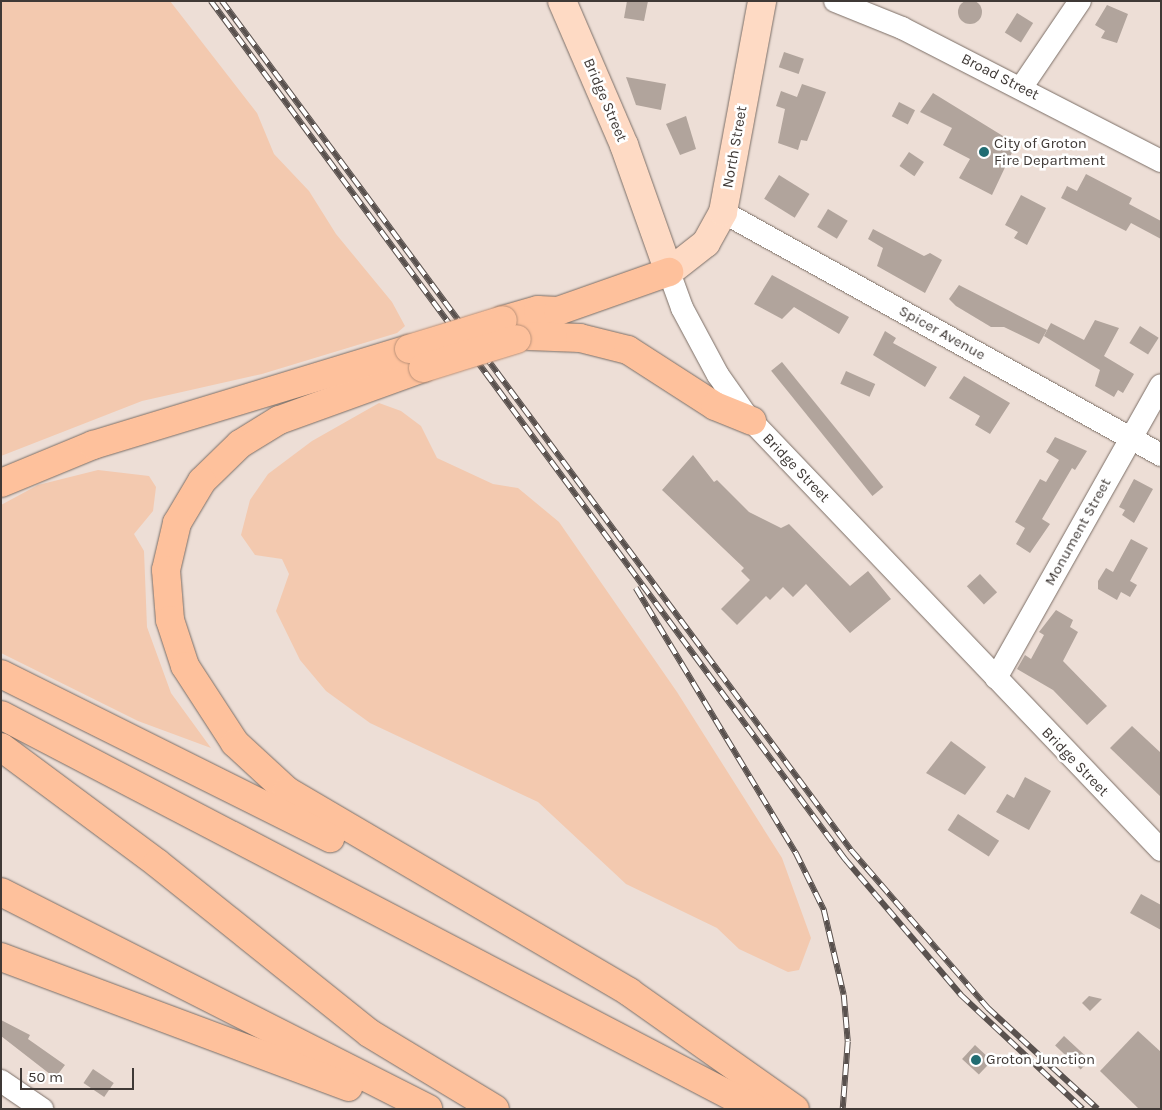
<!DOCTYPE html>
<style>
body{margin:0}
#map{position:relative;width:1162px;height:1110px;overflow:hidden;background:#edded6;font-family:Karla,sans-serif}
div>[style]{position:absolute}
.green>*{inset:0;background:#f3c9af}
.building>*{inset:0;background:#b1a49c;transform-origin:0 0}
.round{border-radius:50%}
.roads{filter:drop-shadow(0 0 1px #7b6e66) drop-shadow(0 0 1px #7b6e66)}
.minor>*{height:22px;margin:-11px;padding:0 11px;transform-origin:11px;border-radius:11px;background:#fff}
.major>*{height:28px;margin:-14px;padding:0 14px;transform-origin:14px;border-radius:14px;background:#fedac4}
.highway>*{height:28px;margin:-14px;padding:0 14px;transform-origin:14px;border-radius:14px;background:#fec19c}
.rail>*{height:5.5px;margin-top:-2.75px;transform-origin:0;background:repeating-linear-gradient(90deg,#fff 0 11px,#59514e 0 22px);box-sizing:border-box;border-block:1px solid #59514e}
.bridges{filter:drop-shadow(0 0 1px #bb9178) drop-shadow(0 0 1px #bb9178)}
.highway-bridge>*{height:28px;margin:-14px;padding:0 14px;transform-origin:14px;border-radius:14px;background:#fec19c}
.dots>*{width:14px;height:14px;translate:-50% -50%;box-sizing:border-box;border:2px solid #fff;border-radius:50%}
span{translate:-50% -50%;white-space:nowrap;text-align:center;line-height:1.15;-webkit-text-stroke:5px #fff;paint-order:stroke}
.street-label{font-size:15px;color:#3f3936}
.poi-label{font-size:15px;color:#3f3936}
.left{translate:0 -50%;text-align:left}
.frame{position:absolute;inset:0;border:2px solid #3f3936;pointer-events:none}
.scale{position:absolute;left:20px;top:1068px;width:114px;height:22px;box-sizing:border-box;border:2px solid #3f3936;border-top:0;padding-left:6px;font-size:15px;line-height:18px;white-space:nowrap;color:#3f3936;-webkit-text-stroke:4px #fff;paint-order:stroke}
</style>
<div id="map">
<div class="green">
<div style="clip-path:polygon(1px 1px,170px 1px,257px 113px,274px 154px,309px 191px,336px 234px,392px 302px,405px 326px,397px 333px,262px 374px,142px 401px,1px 456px)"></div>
<div style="clip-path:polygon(379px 403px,401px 411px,421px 426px,437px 458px,493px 484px,518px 488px,559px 522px,677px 692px,782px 858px,811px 938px,799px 970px,788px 972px,739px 949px,717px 928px,626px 884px,538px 802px,370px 723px,326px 691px,300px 660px,276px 611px,289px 574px,282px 559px,255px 555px,241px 535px,250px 500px,268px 474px,312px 441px)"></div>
<div style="clip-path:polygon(98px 470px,149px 476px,156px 487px,153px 511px,134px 534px,144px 551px,147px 627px,171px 693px,211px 748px,138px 721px,1px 653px,1px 505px,38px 485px)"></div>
</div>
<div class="building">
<div class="round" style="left:958px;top:0;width:24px;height:24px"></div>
<div style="clip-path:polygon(627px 1px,648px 1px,644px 21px,624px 18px)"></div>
<div style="clip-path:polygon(1107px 5px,1128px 14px,1117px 43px,1101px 38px,1105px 31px,1095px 25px)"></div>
<div style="left:1017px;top:13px;width:19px;height:23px;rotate:32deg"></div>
<div style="left:784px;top:52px;width:21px;height:16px;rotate:19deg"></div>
<div style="clip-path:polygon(626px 77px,666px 84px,661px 110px,636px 105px)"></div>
<div style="clip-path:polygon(802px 84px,826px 92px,807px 141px,801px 140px,798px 150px,778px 143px,785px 109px,776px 106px,781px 91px,797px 97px)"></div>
<div style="clip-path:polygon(933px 93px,1016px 144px,992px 195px,959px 178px,970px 159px,943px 145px,952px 128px,920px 112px)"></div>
<div style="left:899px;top:102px;width:18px;height:16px;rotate:27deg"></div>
<div style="clip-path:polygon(686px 116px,696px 149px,680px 155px,666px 124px)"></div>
<div style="left:909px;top:152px;width:18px;height:17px;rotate:34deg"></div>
<div style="clip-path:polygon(1086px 174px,1132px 198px,1129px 204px,1161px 221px,1161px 239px,1131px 223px,1126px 231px,1061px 198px,1067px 186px,1077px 191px)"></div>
<div style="left:779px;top:175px;width:36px;height:28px;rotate:32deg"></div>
<div style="clip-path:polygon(1021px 195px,1046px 208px,1027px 245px,1014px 238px,1018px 232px,1005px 225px)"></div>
<div style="left:828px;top:209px;width:23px;height:21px;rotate:31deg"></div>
<div style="clip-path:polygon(873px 229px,924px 256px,930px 253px,942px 260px,925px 293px,877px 266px,883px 248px,868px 239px)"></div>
<div style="clip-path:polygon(772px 275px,849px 317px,839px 334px,794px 307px,782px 319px,754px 304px)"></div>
<div style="clip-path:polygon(959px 285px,1047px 330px,1039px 344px,1004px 327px,991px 327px,956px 306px,949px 299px)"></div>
<div style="clip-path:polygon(1095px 320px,1119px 328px,1104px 356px,1134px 374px,1123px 393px,1118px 390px,1114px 397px,1095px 386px,1100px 370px,1044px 336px,1051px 323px,1084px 340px)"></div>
<div style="left:1140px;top:326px;width:22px;height:20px;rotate:32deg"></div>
<div style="clip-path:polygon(885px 331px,896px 338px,893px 343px,937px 367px,925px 387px,873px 355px)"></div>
<div style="left:782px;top:362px;width:161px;height:14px;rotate:51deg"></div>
<div style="left:846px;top:371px;width:32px;height:14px;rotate:24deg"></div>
<div style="clip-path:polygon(964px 376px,1010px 403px,990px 434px,975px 425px,980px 416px,949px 398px)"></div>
<div style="clip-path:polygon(1055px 437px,1087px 451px,1075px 470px,1072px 468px,1042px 519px,1050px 524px,1030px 553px,1016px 544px,1025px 528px,1015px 522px,1040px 479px,1046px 482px,1059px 460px,1046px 452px)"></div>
<div style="clip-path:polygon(693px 455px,714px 482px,717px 480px,749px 512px,781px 528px,789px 524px,850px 586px,868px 571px,891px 599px,850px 633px,806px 584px,793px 597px,783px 587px,770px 600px,766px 596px,737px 625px,721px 609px,750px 580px,741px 571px,744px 568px,662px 490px)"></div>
<div style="clip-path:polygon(1134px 479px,1153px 489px,1134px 523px,1122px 515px,1125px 510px,1119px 507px)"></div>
<div style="clip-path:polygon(1131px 539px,1148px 548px,1130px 581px,1137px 585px,1130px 597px,1121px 592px,1117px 600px,1098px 589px,1098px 581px,1106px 568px,1113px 572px)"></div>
<div style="left:980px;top:574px;width:25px;height:18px;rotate:47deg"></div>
<div style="clip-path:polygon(1056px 610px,1073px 620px,1070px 627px,1078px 632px,1063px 661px,1107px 706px,1087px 725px,1053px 690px,1017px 669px,1025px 655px,1031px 659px,1044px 635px,1039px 632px)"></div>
<div style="clip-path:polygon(1132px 726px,1161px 753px,1161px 797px,1110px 748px)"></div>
<div style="clip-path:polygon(951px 741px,986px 767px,965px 795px,926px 773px)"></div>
<div style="clip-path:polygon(1025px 777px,1051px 791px,1029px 830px,996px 812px,1007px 794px,1014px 798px)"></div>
<div style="left:958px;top:814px;width:49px;height:19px;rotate:33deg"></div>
<div style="clip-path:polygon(1141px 894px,1161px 905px,1161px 930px,1130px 913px)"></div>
<div style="clip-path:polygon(1089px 996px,1102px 999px,1090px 1011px,1082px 1003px)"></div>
<div style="clip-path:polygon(1px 1020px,30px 1035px,28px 1039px,65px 1065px,55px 1078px,1px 1036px)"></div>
<div style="clip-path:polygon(1138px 1031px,1161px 1052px,1161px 1109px,1139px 1109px,1100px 1071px)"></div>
<div style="left:1064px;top:1036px;width:35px;height:13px;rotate:43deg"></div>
<div style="left:975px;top:1045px;width:23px;height:19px;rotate:43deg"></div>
<div style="left:93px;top:1069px;width:25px;height:17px;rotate:34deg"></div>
</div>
<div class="roads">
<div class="minor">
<div style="left:835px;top:1px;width:72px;rotate:21.9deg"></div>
<div style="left:902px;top:28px;width:291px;rotate:27.2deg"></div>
<div style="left:1021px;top:88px;width:105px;rotate:-55.9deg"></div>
<div style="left:723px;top:212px;width:501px;rotate:29.02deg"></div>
<div style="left:669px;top:272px;width:38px;rotate:70deg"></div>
<div style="left:682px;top:308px;width:76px;rotate:61.8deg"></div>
<div style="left:718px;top:375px;width:49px;rotate:55deg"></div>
<div style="left:746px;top:415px;width:601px;rotate:46.35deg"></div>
<div style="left:996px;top:678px;width:336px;rotate:-60.6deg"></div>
<div style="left:1px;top:1081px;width:50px;rotate:34.3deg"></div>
</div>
<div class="major">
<div style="left:562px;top:1px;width:157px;rotate:66.7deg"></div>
<div style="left:624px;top:145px;width:135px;rotate:70.5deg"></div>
<div style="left:669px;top:272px;width:47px;rotate:-38.1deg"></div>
<div style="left:706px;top:243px;width:35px;rotate:-61deg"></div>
<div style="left:723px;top:212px;width:215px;rotate:-79.5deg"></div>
</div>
<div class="highway">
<div style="left:503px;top:320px;width:36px;rotate:-16deg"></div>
<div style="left:538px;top:310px;width:20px;rotate:3deg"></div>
<div style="left:558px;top:311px;width:118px;rotate:-19.4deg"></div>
<div style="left:529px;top:336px;width:51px;rotate:2.2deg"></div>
<div style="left:580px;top:338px;width:49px;rotate:14deg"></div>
<div style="left:628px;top:350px;width:103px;rotate:32.8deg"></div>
<div style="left:715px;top:406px;width:40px;rotate:22deg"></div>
<div style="left:423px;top:368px;width:153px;rotate:160.1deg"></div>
<div style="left:279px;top:420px;width:46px;rotate:148.4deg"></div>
<div style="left:240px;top:444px;width:53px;rotate:135.8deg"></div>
<div style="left:202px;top:481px;width:49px;rotate:120.8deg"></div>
<div style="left:177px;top:523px;width:48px;rotate:103.2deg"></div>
<div style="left:166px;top:570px;width:50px;rotate:85.4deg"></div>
<div style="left:170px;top:620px;width:48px;rotate:71.9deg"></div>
<div style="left:185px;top:666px;width:92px;rotate:57deg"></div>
<div style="left:235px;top:743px;width:71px;rotate:42.7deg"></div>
<div style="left:287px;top:791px;width:397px;rotate:30.4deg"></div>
<div style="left:629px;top:992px;width:203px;rotate:35.2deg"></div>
<div style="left:1px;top:483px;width:100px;rotate:-22.4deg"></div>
<div style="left:93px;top:445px;width:330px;rotate:-16.9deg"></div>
<div style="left:1px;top:674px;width:368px;rotate:26.5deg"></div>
<div style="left:1px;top:715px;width:852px;rotate:27.56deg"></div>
<div style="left:1px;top:747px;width:194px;rotate:36.6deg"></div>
<div style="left:157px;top:863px;width:272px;rotate:38.7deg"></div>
<div style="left:369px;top:1033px;width:147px;rotate:31.1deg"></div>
<div style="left:1px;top:892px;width:479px;rotate:26.9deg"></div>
<div style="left:1px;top:957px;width:371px;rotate:20.5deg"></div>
</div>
</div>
<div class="rail">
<div style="left:211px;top:1px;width:1067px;rotate:53.54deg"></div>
<div style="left:845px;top:859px;width:179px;rotate:49.5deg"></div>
<div style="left:961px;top:995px;width:167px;rotate:43.1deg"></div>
<div style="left:222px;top:1px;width:1058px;rotate:53.46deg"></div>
<div style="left:852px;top:851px;width:208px;rotate:49.1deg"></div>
<div style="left:988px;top:1008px;width:149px;rotate:42.6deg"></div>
<div style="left:636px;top:588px;width:310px;rotate:58.9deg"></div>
<div style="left:796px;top:853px;width:64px;rotate:63.8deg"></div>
<div style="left:824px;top:910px;width:87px;rotate:76.8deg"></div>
<div style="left:844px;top:995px;width:47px;rotate:85.1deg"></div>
<div style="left:848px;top:1042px;width:67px;rotate:94.3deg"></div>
</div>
<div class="bridges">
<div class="highway-bridge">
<div style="left:409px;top:349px;width:98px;rotate:-17.1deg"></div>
<div style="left:423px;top:368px;width:98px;rotate:-17.1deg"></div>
</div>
</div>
<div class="dots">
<div style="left:984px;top:152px;background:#206c72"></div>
<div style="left:976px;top:1060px;background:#206c72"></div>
</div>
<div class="street-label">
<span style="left:1000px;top:77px;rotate:27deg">Broad Street</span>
<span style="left:605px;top:100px;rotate:67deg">Bridge Street</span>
<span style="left:735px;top:147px;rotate:-80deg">North Street</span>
<span style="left:942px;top:333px;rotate:29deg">Spicer Avenue</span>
<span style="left:796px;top:468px;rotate:46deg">Bridge Street</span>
<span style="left:1078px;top:532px;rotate:-61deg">Monument Street</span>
<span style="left:1075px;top:762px;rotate:46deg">Bridge Street</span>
</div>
<div class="poi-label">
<span class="left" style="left:994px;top:152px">City of Groton<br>Fire Department</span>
<span class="left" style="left:986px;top:1060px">Groton Junction</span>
</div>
<div class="frame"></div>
<div class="scale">50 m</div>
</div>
